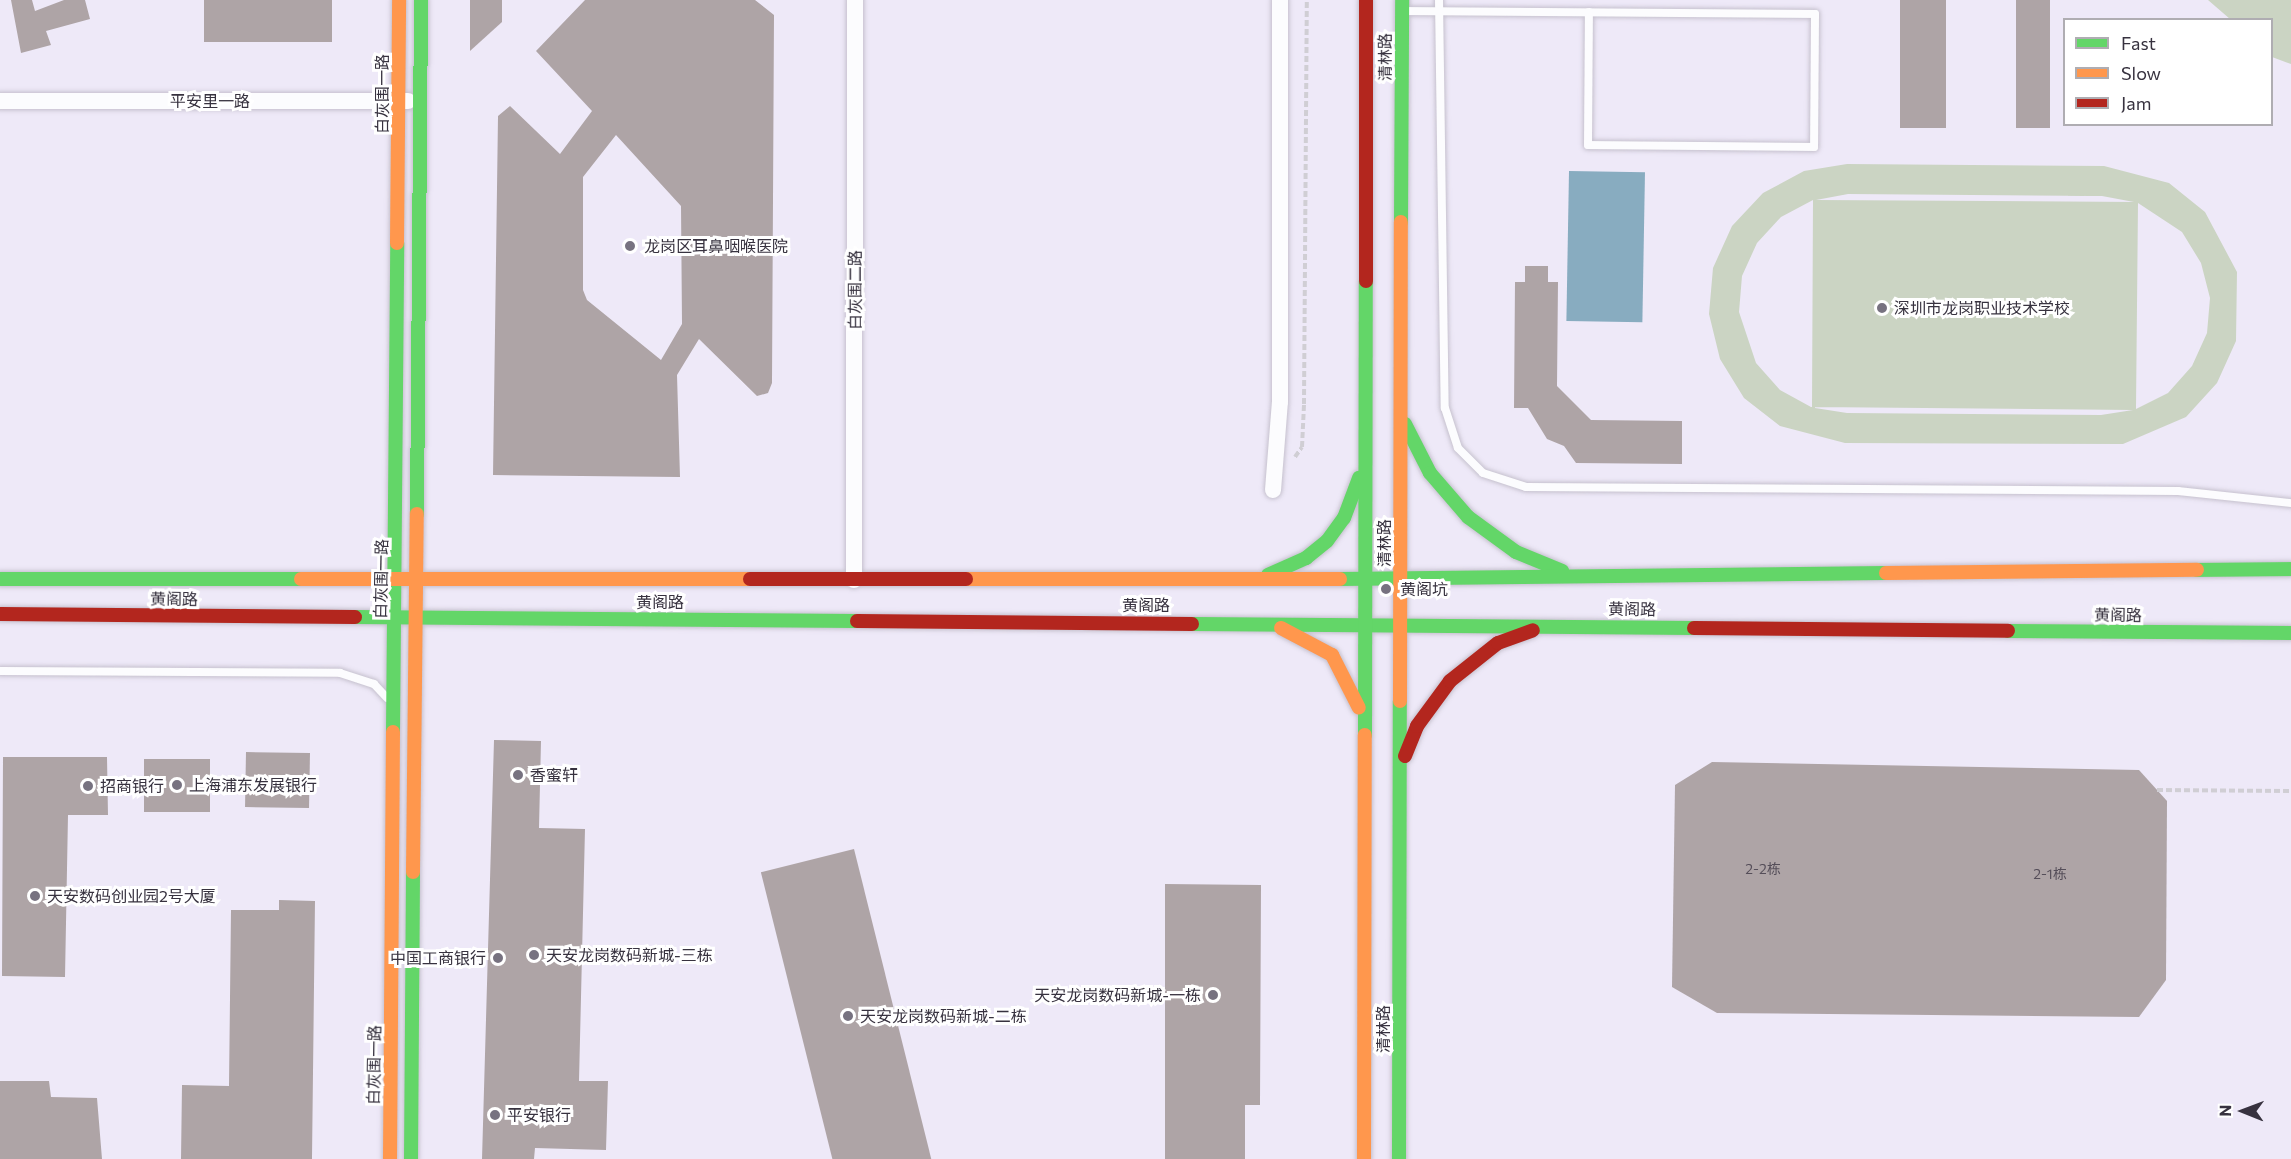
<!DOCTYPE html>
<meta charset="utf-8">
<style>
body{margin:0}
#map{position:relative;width:2291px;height:1159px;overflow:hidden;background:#eee9f8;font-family:Commissioner,"Noto Sans SC",sans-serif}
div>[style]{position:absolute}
.green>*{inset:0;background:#cbd4c3}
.water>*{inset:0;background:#88acc0;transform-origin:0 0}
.building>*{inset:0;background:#aea4a6;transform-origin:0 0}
.path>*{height:4px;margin-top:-2px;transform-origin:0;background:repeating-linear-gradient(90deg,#d0ced4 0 6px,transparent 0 9px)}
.roads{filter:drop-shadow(0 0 2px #c6c1ce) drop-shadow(0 0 2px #c6c1ce)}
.lane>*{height:8px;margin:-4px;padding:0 4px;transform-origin:4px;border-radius:4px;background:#fcfcfe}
.street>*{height:16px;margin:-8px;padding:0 8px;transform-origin:8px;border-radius:8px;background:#fcfcfe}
.fast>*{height:14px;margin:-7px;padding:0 7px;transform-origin:7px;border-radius:7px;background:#63d668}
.slow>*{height:14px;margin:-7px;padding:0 7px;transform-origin:7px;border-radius:7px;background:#ff974d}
.jam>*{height:14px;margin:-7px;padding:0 7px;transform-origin:7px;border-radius:7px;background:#b3261e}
.dots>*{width:16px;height:16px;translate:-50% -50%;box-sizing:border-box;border:3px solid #fff;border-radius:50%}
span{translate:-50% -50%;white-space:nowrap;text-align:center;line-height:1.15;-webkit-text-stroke:6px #fff;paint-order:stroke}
.number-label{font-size:14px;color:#554e59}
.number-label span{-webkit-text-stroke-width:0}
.street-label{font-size:16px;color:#37323f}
.poi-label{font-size:16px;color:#37323f}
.left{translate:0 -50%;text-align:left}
.right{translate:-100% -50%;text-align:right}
.legend{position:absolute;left:2063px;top:18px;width:210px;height:108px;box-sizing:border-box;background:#fff;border:2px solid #afadb2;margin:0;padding:8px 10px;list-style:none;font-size:18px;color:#37323f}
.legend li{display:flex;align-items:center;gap:12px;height:30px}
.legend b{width:30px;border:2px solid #afadb2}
.north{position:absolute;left:2213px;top:1081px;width:60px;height:60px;-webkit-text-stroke:4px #fff;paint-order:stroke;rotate:271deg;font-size:16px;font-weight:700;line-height:24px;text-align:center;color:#37323f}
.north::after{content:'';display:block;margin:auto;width:21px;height:27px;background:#37323f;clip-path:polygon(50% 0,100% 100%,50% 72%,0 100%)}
</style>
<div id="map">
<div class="green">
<div style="clip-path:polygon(2208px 0,2291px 0,2291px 64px,2272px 57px,2272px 20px,2230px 19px)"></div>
<div style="clip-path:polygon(evenodd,1847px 164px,2104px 166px,2169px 183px,2205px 212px,2237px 272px,2236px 341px,2217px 383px,2186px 417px,2123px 444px,1845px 443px,1780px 426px,1744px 398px,1720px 359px,1709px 314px,1713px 268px,1732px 226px,1763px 193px,1804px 171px,1847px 164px,1848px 194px,2102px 196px,2134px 202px,1816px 200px,1848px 194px,1847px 164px,1813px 200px,1812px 407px,1811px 407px,1780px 390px,1756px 363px,1739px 312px,1742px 276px,1757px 243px,1781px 217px,1813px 200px,1847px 164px,2138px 203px,2182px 232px,2201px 263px,2210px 298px,2207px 333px,2192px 366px,2168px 393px,2136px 409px,2138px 203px,1847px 164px,1815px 408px,1815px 407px,2133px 410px,2101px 415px,1847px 413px,1815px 408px)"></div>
</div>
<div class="water">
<div style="left:1569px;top:171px;width:76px;height:150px;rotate:1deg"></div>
</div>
<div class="building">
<div style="clip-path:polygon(11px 0,32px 0,35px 11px,64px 0,85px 0,90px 19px,46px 31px,51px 45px,21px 53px)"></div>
<div style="left:204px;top:0;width:128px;height:42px"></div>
<div style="clip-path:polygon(470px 0,502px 0,502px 22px,470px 51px)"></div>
<div style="clip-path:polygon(evenodd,585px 0,755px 0,774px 15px,772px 383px,768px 393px,757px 396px,699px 339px,677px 375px,680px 477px,493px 475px,498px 116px,510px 106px,560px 154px,592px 111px,536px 51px,585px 0,616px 135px,681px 206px,682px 324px,661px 360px,587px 300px,583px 290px,583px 177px,616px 135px)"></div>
<div style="left:1900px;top:0;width:46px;height:128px"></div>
<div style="left:2016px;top:0;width:34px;height:128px"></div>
<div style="clip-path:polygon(1525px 266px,1548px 266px,1548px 282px,1558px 282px,1557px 386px,1591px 420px,1682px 421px,1682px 464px,1576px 463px,1564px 446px,1547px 439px,1528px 408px,1514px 408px,1515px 282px,1525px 282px)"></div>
<div style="clip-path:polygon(494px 740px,541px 741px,539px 828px,585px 829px,579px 1081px,608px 1081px,606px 1150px,535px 1148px,534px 1159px,482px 1159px)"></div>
<div style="left:246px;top:752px;width:64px;height:55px;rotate:1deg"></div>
<div style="clip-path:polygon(3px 757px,107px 757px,108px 815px,68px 815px,65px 977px,2px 976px)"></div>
<div style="left:144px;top:759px;width:66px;height:53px"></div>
<div style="clip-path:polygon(1712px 762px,2139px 770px,2167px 801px,2166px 980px,2139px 1017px,1717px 1013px,1672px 987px,1675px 785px)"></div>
<div style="left:854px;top:849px;width:320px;height:96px;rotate:76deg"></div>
<div style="clip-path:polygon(1165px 884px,1261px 885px,1260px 1105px,1245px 1105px,1245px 1159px,1165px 1159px)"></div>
<div style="clip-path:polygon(279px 900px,315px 901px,312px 1159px,181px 1159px,182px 1085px,229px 1086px,231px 910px,279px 910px)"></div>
<div style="clip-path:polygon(0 1081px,49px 1081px,51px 1097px,97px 1098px,102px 1159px,0 1159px)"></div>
</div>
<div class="path">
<div style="left:1295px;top:457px;width:12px;rotate:-55deg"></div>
<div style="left:1302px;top:447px;width:43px;rotate:-87.3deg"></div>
<div style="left:1304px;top:404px;width:404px;rotate:-89.6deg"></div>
<div style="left:2157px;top:790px;width:134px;rotate:0.4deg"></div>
</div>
<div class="roads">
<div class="lane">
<div style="left:1439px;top:0;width:408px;rotate:89.2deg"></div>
<div style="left:1445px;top:408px;width:42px;rotate:72deg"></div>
<div style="left:1458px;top:448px;width:35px;rotate:45deg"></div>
<div style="left:1483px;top:473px;width:45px;rotate:18deg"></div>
<div style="left:1526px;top:487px;width:652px;rotate:0.35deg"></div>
<div style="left:2178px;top:491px;width:114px;rotate:6.1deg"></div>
<div style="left:1405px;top:11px;width:410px;rotate:0.4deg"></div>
<div style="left:1815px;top:14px;width:133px;rotate:90.4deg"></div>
<div style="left:1814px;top:147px;width:226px;rotate:-179.5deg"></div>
<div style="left:1588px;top:145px;width:133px;rotate:-89.6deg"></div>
<div style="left:0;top:671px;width:340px;rotate:0.3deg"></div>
<div style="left:340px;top:673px;width:36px;rotate:18deg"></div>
<div style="left:374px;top:684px;width:19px;rotate:47deg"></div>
</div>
<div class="street">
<div style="left:0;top:101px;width:408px"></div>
<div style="left:1273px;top:490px;width:88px;rotate:-85.5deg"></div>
<div style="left:1280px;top:402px;width:402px;rotate:-90deg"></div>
<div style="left:854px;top:580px;width:580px;rotate:-89.9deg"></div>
</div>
<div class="fast">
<div style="left:1401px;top:222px;width:222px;rotate:-89.7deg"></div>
<div style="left:1405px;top:424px;width:55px;rotate:63deg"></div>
<div style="left:1430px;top:473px;width:58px;rotate:49.2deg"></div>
<div style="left:1468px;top:517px;width:59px;rotate:36.1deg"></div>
<div style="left:1516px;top:552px;width:50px;rotate:22.4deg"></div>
<div style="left:417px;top:514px;width:514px;rotate:-89.55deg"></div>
<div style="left:2197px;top:570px;width:94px;rotate:-0.6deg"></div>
<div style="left:1268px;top:575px;width:42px;rotate:-24.1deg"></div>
<div style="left:1306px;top:558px;width:27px;rotate:-39deg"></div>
<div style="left:1327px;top:541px;width:29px;rotate:-54deg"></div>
<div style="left:1344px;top:518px;width:43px;rotate:-69.4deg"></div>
<div style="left:0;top:579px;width:301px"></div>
<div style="left:1340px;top:579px;width:546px;rotate:-0.63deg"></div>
<div style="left:355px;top:617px;width:502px;rotate:0.46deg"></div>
<div style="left:1192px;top:624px;width:502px;rotate:0.46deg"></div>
<div style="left:2008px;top:631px;width:283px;rotate:0.4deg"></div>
<div style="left:393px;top:732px;width:489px;rotate:-89.5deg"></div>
<div style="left:1365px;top:735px;width:454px;rotate:-89.9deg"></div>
<div style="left:411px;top:1159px;width:287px;rotate:-89.6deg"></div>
<div style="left:1399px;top:1159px;width:458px;rotate:-89.9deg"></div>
</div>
<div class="slow">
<div style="left:397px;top:243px;width:243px;rotate:-89.5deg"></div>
<div style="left:1886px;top:573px;width:311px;rotate:-0.6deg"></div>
<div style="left:301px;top:579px;width:449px"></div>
<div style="left:966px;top:579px;width:374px"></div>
<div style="left:1281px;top:628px;width:58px;rotate:27.9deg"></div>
<div style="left:1332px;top:655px;width:59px;rotate:63deg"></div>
<div style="left:1400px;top:701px;width:479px;rotate:-89.9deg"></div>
<div style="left:413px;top:872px;width:358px;rotate:-89.4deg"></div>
<div style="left:390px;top:1159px;width:427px;rotate:-89.6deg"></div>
<div style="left:1364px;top:1159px;width:424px;rotate:-89.9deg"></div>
</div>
<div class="jam">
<div style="left:1366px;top:281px;width:281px;rotate:-90deg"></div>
<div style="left:750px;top:579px;width:216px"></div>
<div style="left:0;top:614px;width:355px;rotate:0.5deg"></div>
<div style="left:857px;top:621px;width:335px;rotate:0.5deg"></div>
<div style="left:1694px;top:628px;width:314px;rotate:0.5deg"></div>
<div style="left:1405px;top:756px;width:32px;rotate:-68deg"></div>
<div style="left:1417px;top:726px;width:56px;rotate:-53.7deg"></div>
<div style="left:1450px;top:681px;width:61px;rotate:-38.4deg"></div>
<div style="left:1498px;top:643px;width:37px;rotate:-20deg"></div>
</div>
</div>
<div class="dots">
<div style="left:630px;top:246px;background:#777280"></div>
<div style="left:1882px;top:308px;background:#777280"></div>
<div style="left:1386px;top:589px;background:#777280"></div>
<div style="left:518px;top:775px;background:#777280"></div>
<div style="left:177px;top:785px;background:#777280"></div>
<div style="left:88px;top:786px;background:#777280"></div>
<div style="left:35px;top:896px;background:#777280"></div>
<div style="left:534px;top:955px;background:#777280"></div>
<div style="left:498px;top:958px;background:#777280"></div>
<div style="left:1213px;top:995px;background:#777280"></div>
<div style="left:848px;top:1016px;background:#777280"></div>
<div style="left:495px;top:1115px;background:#777280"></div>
</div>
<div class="number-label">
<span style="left:1763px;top:869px">2-2栋</span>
<span style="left:2050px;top:874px">2-1栋</span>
</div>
<div class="street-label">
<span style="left:1385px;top:57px;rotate:-90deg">清林路</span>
<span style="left:382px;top:94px;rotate:-90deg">白灰围一路</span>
<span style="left:210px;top:101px">平安里一路</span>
<span style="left:855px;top:290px;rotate:-90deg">白灰围二路</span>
<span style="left:1384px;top:543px;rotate:-90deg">清林路</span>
<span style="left:381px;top:579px;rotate:-89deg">白灰围一路</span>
<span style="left:174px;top:599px;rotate:1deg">黄阁路</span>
<span style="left:660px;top:602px">黄阁路</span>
<span style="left:1146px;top:605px">黄阁路</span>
<span style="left:1632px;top:609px;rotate:1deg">黄阁路</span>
<span style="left:2118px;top:615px;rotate:1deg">黄阁路</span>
<span style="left:1383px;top:1029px;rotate:-90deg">清林路</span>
<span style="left:374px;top:1065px;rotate:-89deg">白灰围一路</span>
</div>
<div class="poi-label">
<span class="left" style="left:644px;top:246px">龙岗区耳鼻咽喉医院</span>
<span class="left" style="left:1894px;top:308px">深圳市龙岗职业技术学校</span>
<span class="left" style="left:1400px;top:589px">黄阁坑</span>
<span class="left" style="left:530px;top:775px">香蜜轩</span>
<span class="left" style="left:189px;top:785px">上海浦东发展银行</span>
<span class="left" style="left:100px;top:786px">招商银行</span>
<span class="left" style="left:47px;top:896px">天安数码创业园2号大厦</span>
<span class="left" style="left:546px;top:955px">天安龙岗数码新城-三栋</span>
<span class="right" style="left:486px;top:958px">中国工商银行</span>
<span class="right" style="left:1201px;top:995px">天安龙岗数码新城-一栋</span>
<span class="left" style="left:860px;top:1016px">天安龙岗数码新城-二栋</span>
<span class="left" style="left:507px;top:1115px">平安银行</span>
</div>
<ul class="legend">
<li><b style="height:8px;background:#63d668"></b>Fast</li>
<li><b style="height:8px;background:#ff974d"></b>Slow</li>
<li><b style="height:8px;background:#b3261e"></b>Jam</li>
</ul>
<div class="north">N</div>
</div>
